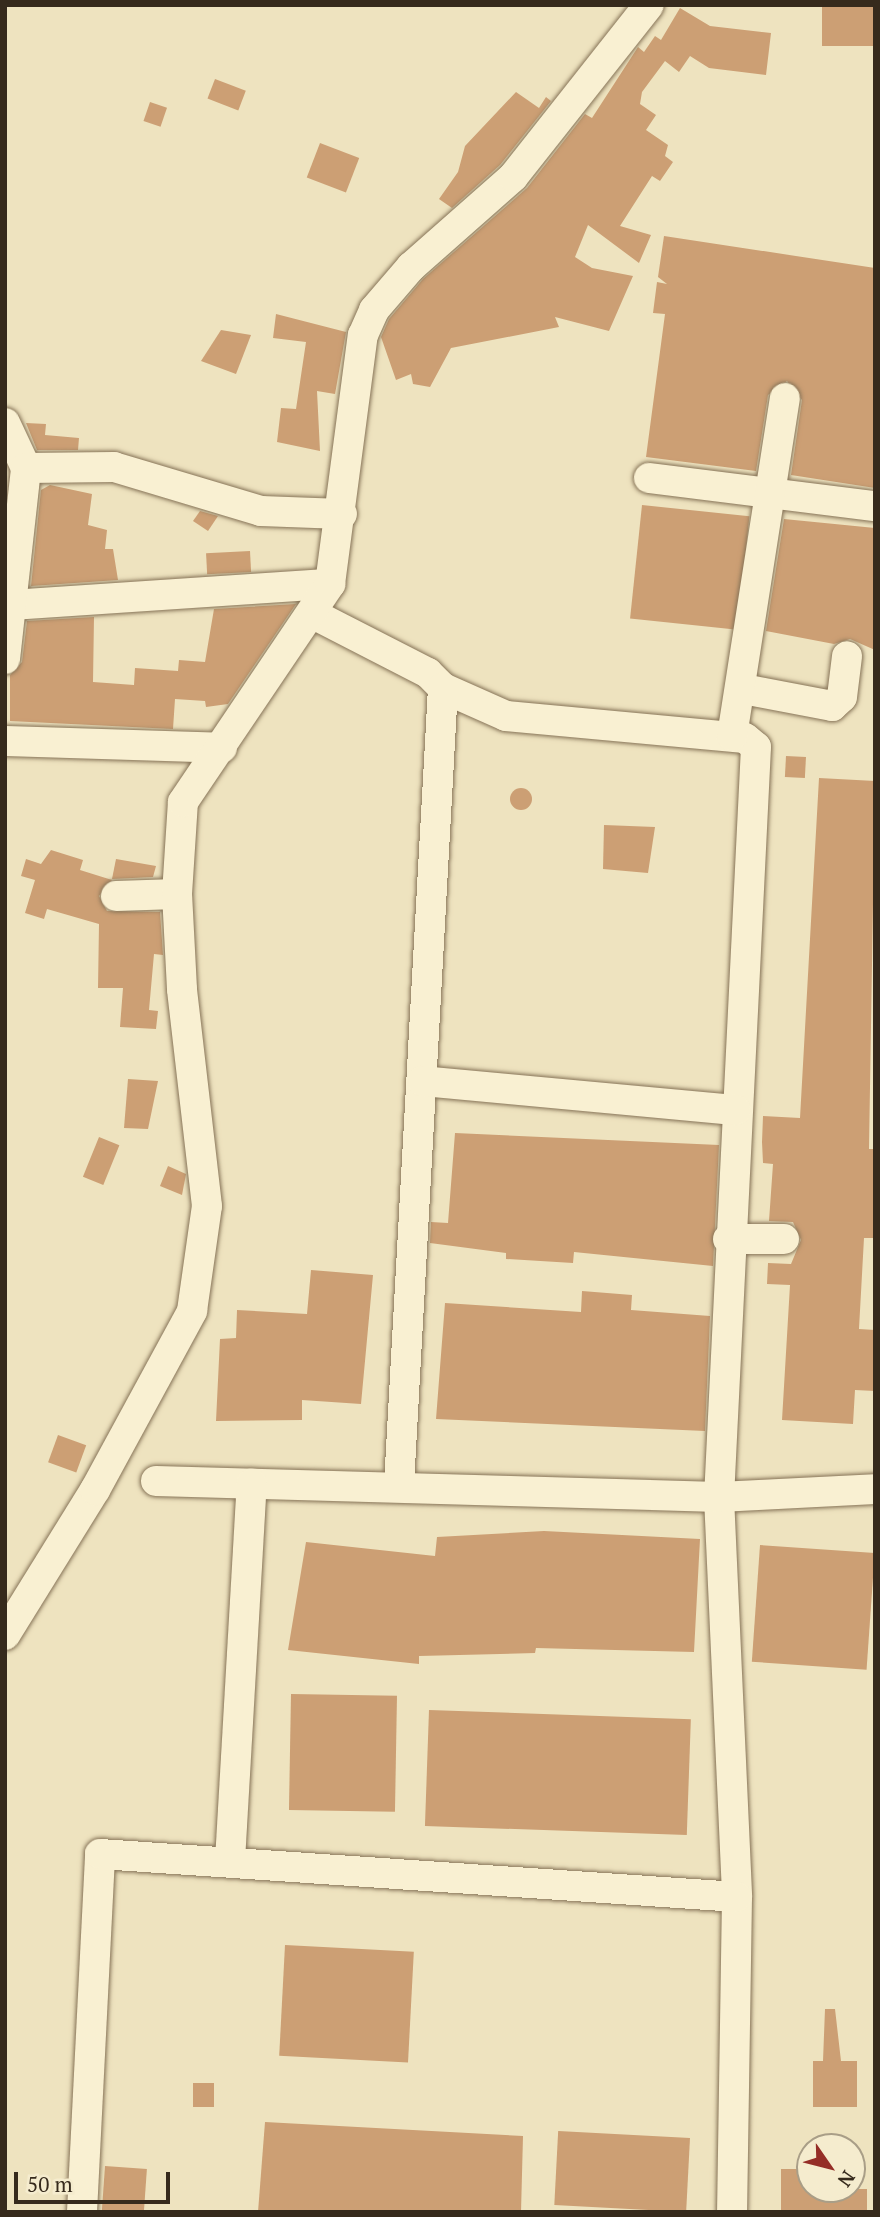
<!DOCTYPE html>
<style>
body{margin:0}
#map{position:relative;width:880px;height:2217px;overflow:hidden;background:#eee3bf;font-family:"PT Serif",serif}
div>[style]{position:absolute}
.building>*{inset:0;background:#cc9f74;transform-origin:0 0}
.round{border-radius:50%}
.roads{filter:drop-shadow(0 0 2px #867357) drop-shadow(0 0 2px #867357)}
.minor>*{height:30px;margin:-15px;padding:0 15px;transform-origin:15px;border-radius:15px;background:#f9f0d2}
span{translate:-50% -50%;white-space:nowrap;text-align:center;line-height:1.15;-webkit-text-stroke:6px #f5ecce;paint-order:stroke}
.frame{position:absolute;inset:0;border:7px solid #362a1c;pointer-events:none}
.north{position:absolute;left:796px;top:2133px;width:70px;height:70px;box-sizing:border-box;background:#f5ecce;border:2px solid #a99e87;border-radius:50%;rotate:125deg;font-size:19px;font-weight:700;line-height:28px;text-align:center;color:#362a1c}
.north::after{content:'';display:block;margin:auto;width:24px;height:32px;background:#952e27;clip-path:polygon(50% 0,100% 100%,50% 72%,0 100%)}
.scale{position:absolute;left:14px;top:2172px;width:156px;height:32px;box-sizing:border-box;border:4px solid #362a1c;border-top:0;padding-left:9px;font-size:21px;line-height:24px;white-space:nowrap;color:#362a1c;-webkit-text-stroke:5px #f5ecce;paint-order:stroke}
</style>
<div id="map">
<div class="building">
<div style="left:822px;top:5px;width:53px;height:41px"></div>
<div style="clip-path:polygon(680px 8px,710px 26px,771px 33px,766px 75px,709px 68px,690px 56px,679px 72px,665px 61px,642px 92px,640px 104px,656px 115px,646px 130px,668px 145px,665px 156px,673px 162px,660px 181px,652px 176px,620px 226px,651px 235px,639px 263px,588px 225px,575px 257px,592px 268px,633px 276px,609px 331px,555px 317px,559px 327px,451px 348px,430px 387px,413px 384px,411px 374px,396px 380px,381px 337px,389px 319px,423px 279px,527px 188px,585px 114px,592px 118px,638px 47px,644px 52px,655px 36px,661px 40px)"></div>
<div style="left:215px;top:79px;width:33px;height:21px;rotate:21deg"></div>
<div style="clip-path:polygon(516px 92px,539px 108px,546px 97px,551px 101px,500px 165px,452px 208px,439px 199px,458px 172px,465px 146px)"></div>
<div style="left:150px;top:102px;width:18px;height:20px;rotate:19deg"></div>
<div style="left:320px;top:143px;width:42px;height:37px;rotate:21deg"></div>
<div style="clip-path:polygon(664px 236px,875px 268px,875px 488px,791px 475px,802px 400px,787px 381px,768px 395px,756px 471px,646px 457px,665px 314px,653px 313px,657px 282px,667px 284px,658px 277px)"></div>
<div style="clip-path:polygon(276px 314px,346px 332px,335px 394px,317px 391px,320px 451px,277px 442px,281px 408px,296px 409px,306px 342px,273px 338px)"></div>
<div style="clip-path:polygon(221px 330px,251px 335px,236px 374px,201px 361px)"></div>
<div style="clip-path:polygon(26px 423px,46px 424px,45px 435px,79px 438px,78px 450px,37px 450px)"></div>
<div style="clip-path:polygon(50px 485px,92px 494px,88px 525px,107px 530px,105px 549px,113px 549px,118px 580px,31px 586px,41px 490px)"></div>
<div style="left:642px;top:505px;width:108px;height:114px;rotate:6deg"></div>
<div style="clip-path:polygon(200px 511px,218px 516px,208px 531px,193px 521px)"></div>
<div style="clip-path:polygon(784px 519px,875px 528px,875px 650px,850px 639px,834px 644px,766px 631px)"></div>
<div style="left:250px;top:551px;width:21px;height:44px;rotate:87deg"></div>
<div style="clip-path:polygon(296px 604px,228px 704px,206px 707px,205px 701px,175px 699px,173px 729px,10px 721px,10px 675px,22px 662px,27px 621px,94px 617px,93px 682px,134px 685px,135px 668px,178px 671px,179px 660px,205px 662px,214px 609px)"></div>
<div style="left:786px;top:756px;width:20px;height:21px;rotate:3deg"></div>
<div style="clip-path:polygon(819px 778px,875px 781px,869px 1149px,875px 1149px,875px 1238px,864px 1238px,859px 1329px,875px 1330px,875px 1391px,855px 1390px,853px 1424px,782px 1420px,790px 1285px,767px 1284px,768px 1263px,791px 1264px,801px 1240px,793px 1222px,769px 1221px,773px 1164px,763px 1163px,762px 1142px,763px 1116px,800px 1118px)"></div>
<div class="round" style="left:510px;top:788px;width:22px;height:22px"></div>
<div style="clip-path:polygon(604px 825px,655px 827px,648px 873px,603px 869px)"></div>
<div style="clip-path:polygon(51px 850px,83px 860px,80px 870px,112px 880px,99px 896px,107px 911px,160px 912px,163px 955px,154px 954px,149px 1010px,158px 1011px,156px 1029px,120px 1027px,123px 988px,98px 988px,99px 924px,47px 909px,44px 919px,25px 913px,35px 880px,21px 876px,26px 859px,41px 864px)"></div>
<div style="clip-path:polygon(116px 859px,156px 866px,153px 877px,112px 879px)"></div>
<div style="clip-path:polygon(128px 1079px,158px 1081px,148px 1129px,124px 1128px)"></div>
<div style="clip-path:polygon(455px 1133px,719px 1145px,713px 1266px,574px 1252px,573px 1263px,506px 1259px,506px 1253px,430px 1243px,431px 1222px,448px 1223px)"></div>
<div style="left:99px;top:1137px;width:22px;height:43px;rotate:22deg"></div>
<div style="clip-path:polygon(168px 1166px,186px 1174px,182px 1195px,160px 1186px)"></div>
<div style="clip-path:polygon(311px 1270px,373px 1275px,361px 1404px,302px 1400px,302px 1420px,216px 1421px,220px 1339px,236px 1338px,237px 1310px,307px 1314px)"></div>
<div style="clip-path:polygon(582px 1291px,632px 1295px,631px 1310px,710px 1316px,705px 1431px,436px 1419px,445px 1303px,581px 1312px)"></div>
<div style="left:58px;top:1435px;width:30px;height:29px;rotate:20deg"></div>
<div style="clip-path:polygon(544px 1531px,700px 1539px,694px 1652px,536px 1648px,535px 1653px,419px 1656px,419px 1664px,288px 1650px,306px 1542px,435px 1556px,437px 1537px)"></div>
<div style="left:760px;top:1545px;width:115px;height:117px;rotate:4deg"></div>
<div style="left:291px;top:1694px;width:106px;height:116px;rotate:1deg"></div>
<div style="left:429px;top:1710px;width:262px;height:116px;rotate:2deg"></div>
<div style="left:285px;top:1945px;width:129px;height:111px;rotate:3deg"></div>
<div style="clip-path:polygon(825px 2009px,835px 2009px,841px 2061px,857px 2061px,857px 2107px,813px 2107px,813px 2061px,823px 2061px)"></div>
<div style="left:193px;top:2083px;width:21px;height:24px"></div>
<div style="clip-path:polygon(265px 2122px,523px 2136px,521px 2212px,258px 2212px)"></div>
<div style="left:690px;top:2138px;width:74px;height:132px;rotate:93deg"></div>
<div style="left:105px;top:2166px;width:42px;height:46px;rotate:4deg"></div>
<div style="clip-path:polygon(781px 2169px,810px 2169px,810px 2189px,867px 2189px,867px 2212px,781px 2212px)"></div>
</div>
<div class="roads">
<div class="minor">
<div style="left:5px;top:423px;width:50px;rotate:65deg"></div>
<div style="left:649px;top:478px;width:228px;rotate:7.1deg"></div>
<div style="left:11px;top:605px;width:320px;rotate:-3.8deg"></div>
<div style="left:313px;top:614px;width:129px;rotate:27.2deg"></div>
<div style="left:428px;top:673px;width:21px;rotate:45deg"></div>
<div style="left:443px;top:688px;width:799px;rotate:93.16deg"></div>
<div style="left:5px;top:659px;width:192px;rotate:-83.7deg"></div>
<div style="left:26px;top:468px;width:88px;rotate:-0.7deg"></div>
<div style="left:114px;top:467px;width:153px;rotate:16.7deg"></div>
<div style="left:261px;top:511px;width:81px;rotate:2.1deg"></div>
<div style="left:443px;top:688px;width:69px;rotate:24deg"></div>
<div style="left:506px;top:716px;width:240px;rotate:5.3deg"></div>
<div style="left:745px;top:738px;width:14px;rotate:39deg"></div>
<div style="left:756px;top:747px;width:751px;rotate:92.82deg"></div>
<div style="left:719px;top:1497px;width:400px;rotate:87.4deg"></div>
<div style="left:737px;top:1897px;width:315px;rotate:90.9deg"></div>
<div style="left:743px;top:689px;width:91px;rotate:10.8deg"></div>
<div style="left:832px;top:706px;width:13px;rotate:-42deg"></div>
<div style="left:842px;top:697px;width:41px;rotate:-83deg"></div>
<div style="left:732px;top:736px;width:342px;rotate:-81.1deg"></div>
<div style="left:5px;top:741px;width:217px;rotate:1.8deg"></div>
<div style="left:116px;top:896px;width:61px;rotate:-1.9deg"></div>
<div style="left:422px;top:1081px;width:315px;rotate:5.3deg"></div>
<div style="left:728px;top:1239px;width:56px"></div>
<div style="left:156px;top:1481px;width:563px;rotate:1.63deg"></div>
<div style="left:719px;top:1497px;width:156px;rotate:-2.9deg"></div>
<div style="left:5px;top:1635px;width:171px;rotate:-58.2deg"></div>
<div style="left:95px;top:1490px;width:204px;rotate:-61.5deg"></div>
<div style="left:192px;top:1311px;width:106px;rotate:-81.9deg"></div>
<div style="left:207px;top:1206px;width:218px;rotate:-96.6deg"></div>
<div style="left:182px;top:989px;width:95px;rotate:-93deg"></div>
<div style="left:177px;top:894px;width:92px;rotate:-86.3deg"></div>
<div style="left:183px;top:802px;width:263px;rotate:-56deg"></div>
<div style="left:330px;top:584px;width:251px;rotate:-82.5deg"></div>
<div style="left:363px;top:335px;width:27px;rotate:-66deg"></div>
<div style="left:374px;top:310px;width:57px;rotate:-49.3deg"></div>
<div style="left:411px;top:267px;width:136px;rotate:-41.4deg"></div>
<div style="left:513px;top:177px;width:219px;rotate:-51.7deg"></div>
<div style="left:230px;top:1861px;width:378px;rotate:-86.7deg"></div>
<div style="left:82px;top:2212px;width:358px;rotate:-87.1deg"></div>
<div style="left:100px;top:1854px;width:638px;rotate:3.86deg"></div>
</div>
</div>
<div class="frame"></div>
<div class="north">N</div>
<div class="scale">50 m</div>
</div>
